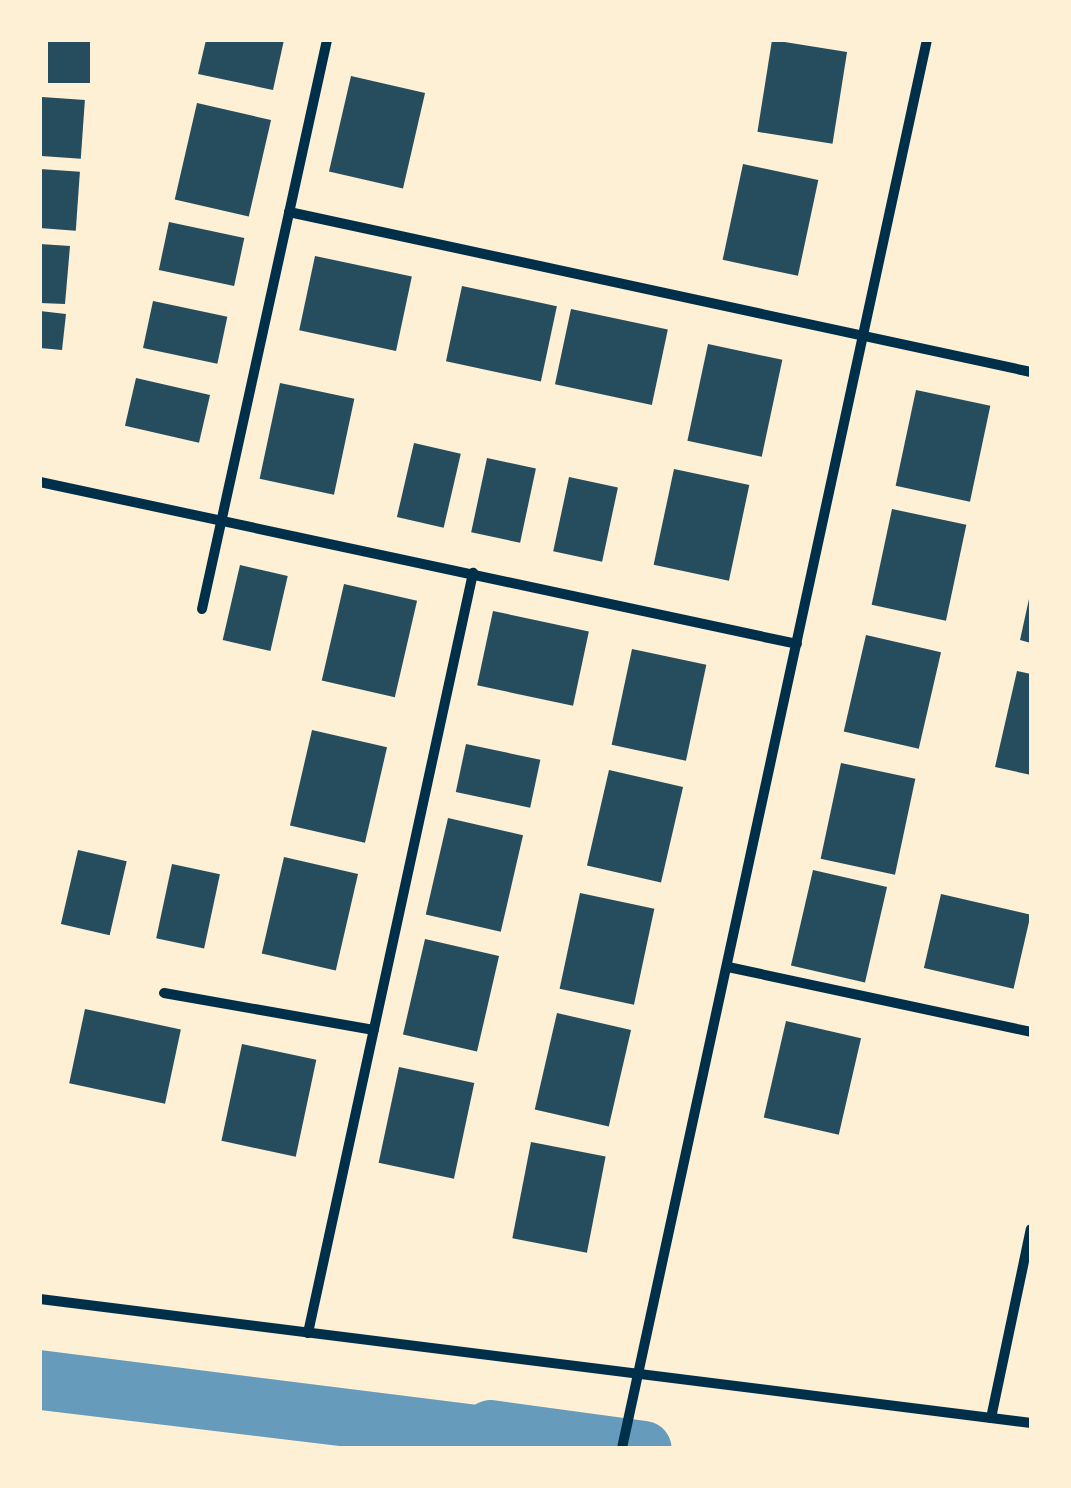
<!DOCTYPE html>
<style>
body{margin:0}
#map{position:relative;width:1071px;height:1488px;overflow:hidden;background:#fdf0d5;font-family:Barlow,sans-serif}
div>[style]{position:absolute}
.water>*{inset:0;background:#669bbc}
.canal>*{height:55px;margin:-27.5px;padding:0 27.5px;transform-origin:27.5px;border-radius:27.5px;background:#669bbc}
.building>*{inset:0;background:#264d5e;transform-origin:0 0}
.minor>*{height:10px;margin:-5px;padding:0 5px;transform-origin:5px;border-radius:5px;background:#003049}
span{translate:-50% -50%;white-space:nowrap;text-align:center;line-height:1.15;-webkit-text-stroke:10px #fdf0d5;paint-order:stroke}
.frame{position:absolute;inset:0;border:42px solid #fdf0d5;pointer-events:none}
</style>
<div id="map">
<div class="water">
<div style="clip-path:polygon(40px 1350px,565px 1416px,559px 1448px,356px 1448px,40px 1410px)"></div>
</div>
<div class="canal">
<div style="left:490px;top:1427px;width:155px;rotate:7.8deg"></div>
</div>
<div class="building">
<div style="left:48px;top:40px;width:42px;height:43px"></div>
<div style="clip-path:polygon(206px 40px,284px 40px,273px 90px,198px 74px)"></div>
<div style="left:772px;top:40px;width:76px;height:93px;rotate:9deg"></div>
<div style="left:351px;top:76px;width:76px;height:98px;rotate:13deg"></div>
<div style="left:42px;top:97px;width:43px;height:59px;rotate:4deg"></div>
<div style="left:197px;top:103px;width:76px;height:99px;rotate:13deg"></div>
<div style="left:743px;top:164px;width:77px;height:98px;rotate:12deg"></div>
<div style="left:40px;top:169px;width:40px;height:59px;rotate:4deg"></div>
<div style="left:169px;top:222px;width:77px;height:49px;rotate:12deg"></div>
<div style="clip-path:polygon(40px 244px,70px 246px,65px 304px,40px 303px)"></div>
<div style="left:315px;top:256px;width:99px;height:76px;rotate:12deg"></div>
<div style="left:462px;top:286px;width:97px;height:77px;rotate:12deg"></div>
<div style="left:153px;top:301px;width:76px;height:48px;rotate:12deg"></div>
<div style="left:571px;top:309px;width:99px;height:77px;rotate:12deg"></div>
<div style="clip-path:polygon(40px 311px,66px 314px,62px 350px,40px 348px)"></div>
<div style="left:708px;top:344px;width:76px;height:99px;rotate:12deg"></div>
<div style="left:136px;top:378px;width:76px;height:49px;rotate:13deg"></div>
<div style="left:280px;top:383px;width:76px;height:98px;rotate:12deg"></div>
<div style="left:916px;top:390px;width:76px;height:98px;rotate:12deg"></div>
<div style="left:414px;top:443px;width:48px;height:76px;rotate:13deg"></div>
<div style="left:487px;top:458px;width:50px;height:76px;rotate:12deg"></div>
<div style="left:674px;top:469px;width:77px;height:98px;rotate:12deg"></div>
<div style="left:569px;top:477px;width:50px;height:76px;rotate:12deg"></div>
<div style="left:892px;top:509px;width:76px;height:98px;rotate:12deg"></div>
<div style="left:240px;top:565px;width:49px;height:77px;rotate:13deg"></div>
<div style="left:344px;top:584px;width:75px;height:99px;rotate:13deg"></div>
<div style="clip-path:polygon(1029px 599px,1031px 599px,1031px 643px,1020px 640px)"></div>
<div style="left:493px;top:611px;width:98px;height:76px;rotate:12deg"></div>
<div style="left:866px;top:635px;width:77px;height:99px;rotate:13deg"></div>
<div style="left:632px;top:649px;width:76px;height:98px;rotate:12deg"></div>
<div style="clip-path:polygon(1017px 671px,1031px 674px,1031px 775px,995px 767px)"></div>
<div style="left:312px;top:730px;width:77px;height:98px;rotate:13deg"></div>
<div style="left:466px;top:744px;width:76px;height:49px;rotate:12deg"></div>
<div style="left:841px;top:763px;width:76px;height:98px;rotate:12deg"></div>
<div style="left:609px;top:770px;width:76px;height:98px;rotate:13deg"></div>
<div style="left:448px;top:818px;width:77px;height:99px;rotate:13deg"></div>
<div style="left:78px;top:850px;width:50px;height:76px;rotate:13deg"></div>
<div style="left:284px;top:857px;width:76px;height:99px;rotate:13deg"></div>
<div style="left:172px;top:864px;width:49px;height:76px;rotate:12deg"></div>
<div style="left:813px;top:870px;width:76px;height:98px;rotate:13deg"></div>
<div style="left:580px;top:893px;width:76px;height:98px;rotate:12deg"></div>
<div style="left:941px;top:894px;width:92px;height:76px;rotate:13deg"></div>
<div style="left:425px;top:939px;width:76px;height:98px;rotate:13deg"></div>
<div style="left:85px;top:1009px;width:98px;height:76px;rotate:12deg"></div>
<div style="left:557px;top:1013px;width:76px;height:99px;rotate:13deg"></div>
<div style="left:786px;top:1021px;width:77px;height:99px;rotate:13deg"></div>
<div style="left:242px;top:1044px;width:76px;height:99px;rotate:12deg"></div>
<div style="left:399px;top:1067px;width:77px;height:98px;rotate:12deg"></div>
<div style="left:531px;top:1142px;width:76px;height:98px;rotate:11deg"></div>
</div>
<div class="minor">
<div style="left:289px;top:212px;width:759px;rotate:12.17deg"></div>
<div style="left:40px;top:482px;width:774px;rotate:12.08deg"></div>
<div style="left:202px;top:609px;width:583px;rotate:-77.61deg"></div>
<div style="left:728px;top:967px;width:310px;rotate:12.1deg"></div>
<div style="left:164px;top:993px;width:213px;rotate:10deg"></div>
<div style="left:40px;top:1299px;width:999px;rotate:7.13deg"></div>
<div style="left:308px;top:1333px;width:778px;rotate:-77.75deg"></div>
<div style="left:991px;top:1418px;width:193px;rotate:-78.1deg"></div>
<div style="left:622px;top:1448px;width:1441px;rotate:-77.78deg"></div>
</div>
<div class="frame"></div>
</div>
